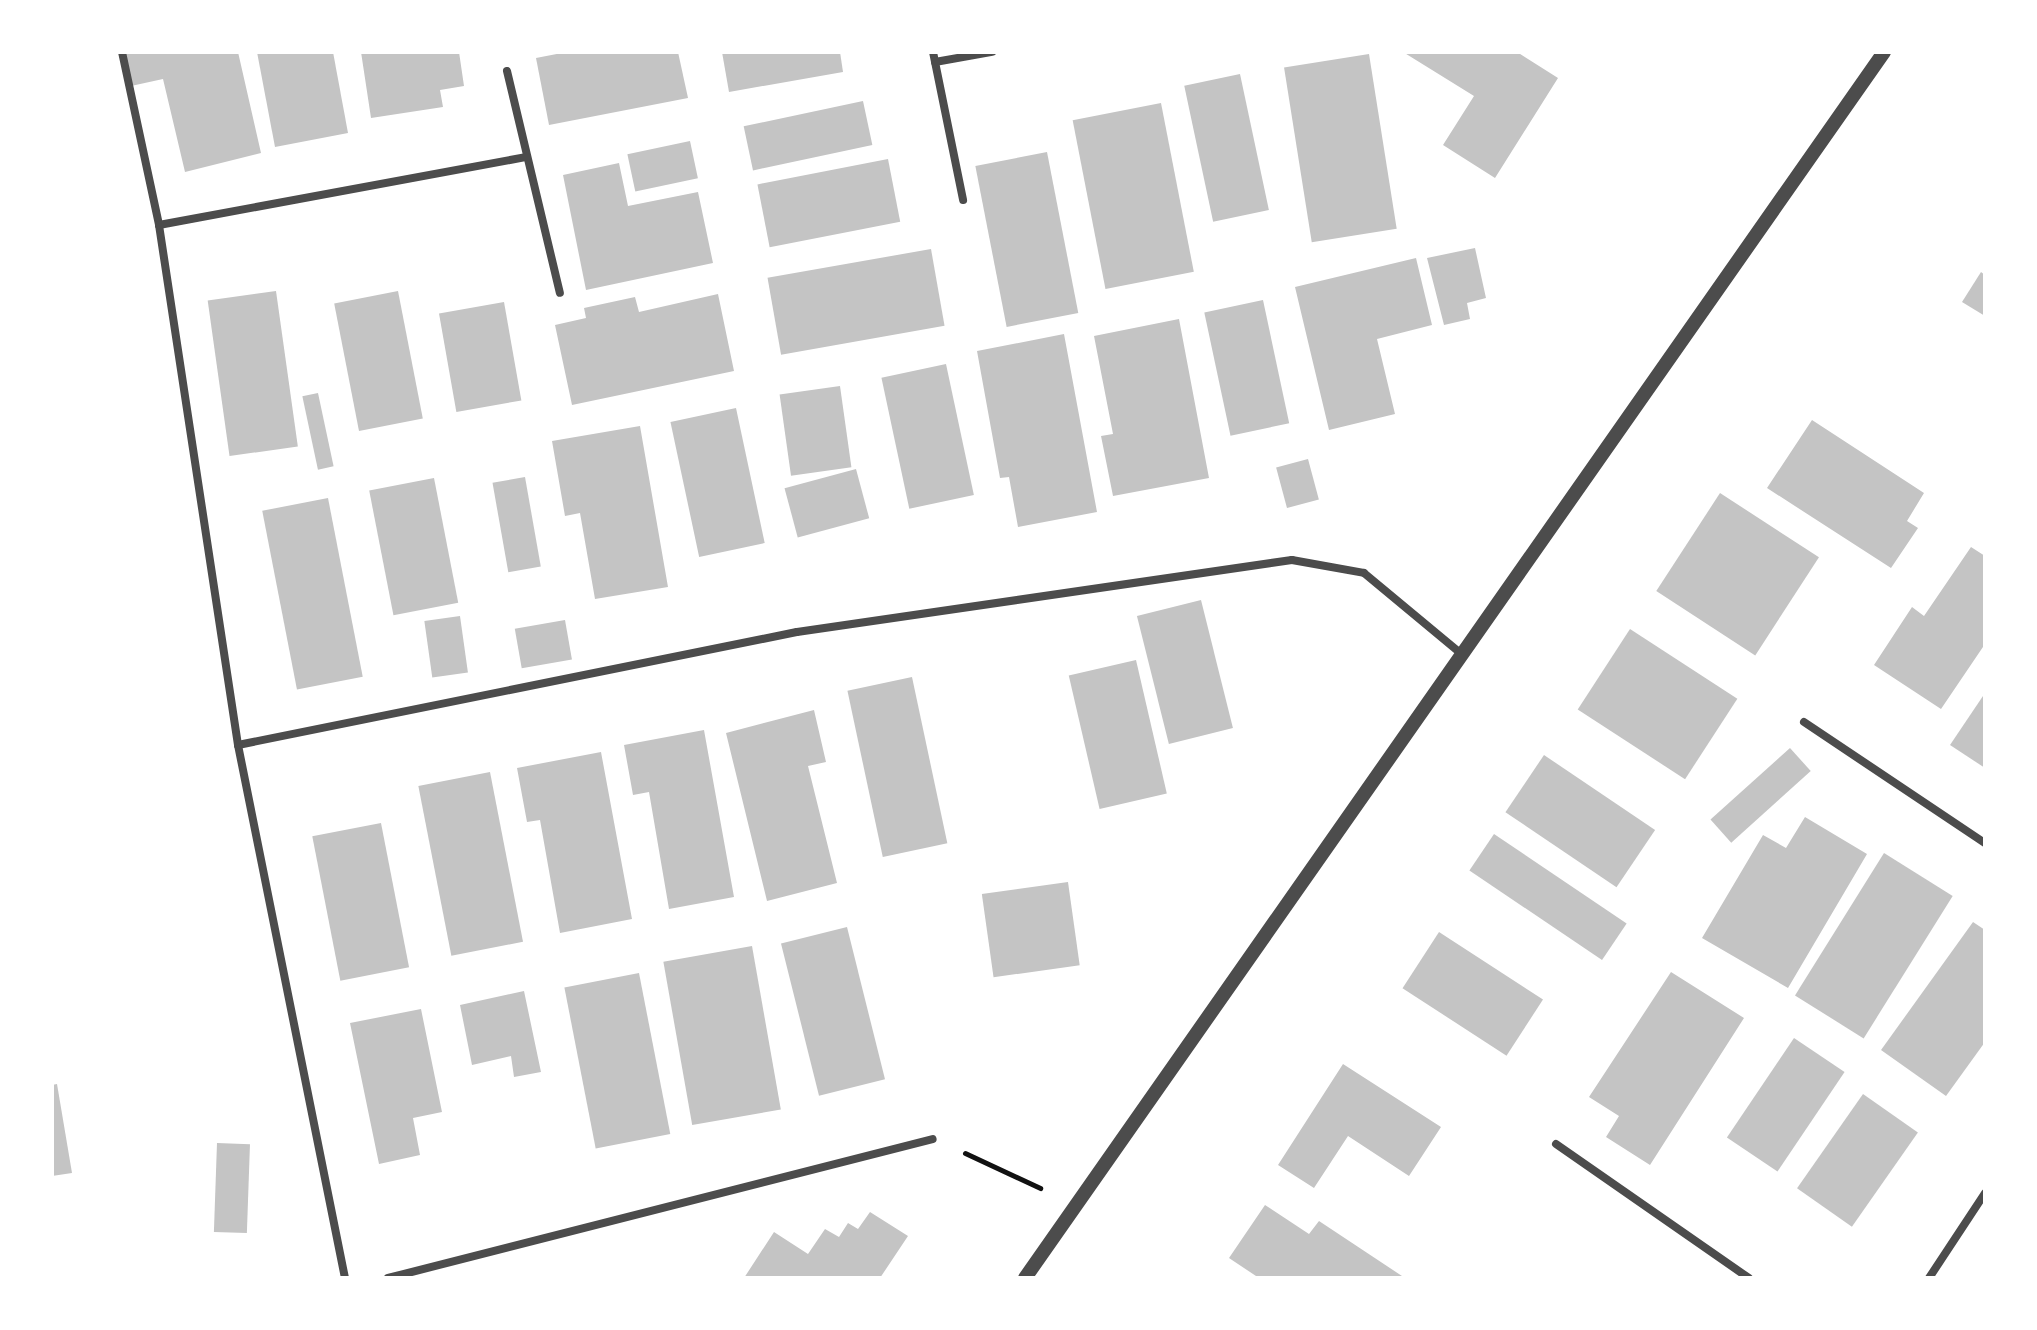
<!DOCTYPE html>
<style>
body{margin:0}
#map{position:relative;width:2037px;height:1330px;overflow:hidden;background:#fff;font-family:"Fira Sans",sans-serif}
div>[style]{position:absolute}
.building>*{inset:0;background:#c4c4c4;transform-origin:0 0}
.path>*{height:5px;margin:-2.5px;padding:0 2.5px;transform-origin:2.5px;border-radius:2.5px;background:#111}
.minor>*{height:8px;margin:-4px;padding:0 4px;transform-origin:4px;border-radius:4px;background:#4c4c4c}
.tertiary>*{height:14px;margin:-7px;padding:0 7px;transform-origin:7px;border-radius:7px;background:#4c4c4c}
span{translate:-50% -50%;white-space:nowrap;text-align:center;line-height:1.15;-webkit-text-stroke:8px #fff;paint-order:stroke}
.frame{position:absolute;inset:0;border:54px solid #fff;pointer-events:none}
</style>
<div id="map">
<div class="building">
<div style="clip-path:polygon(124px 52px,238px 52px,261px 153px,185px 172px,163px 79px,131px 86px)"></div>
<div style="clip-path:polygon(257px 52px,333px 52px,348px 133px,275px 147px)"></div>
<div style="clip-path:polygon(361px 52px,459px 52px,464px 86px,440px 90px,443px 107px,371px 118px)"></div>
<div style="clip-path:polygon(567px 52px,678px 52px,688px 98px,549px 125px,536px 58px)"></div>
<div style="clip-path:polygon(722px 52px,840px 52px,843px 72px,729px 92px)"></div>
<div style="clip-path:polygon(1403px 52px,1517px 52px,1558px 78px,1495px 178px,1443px 145px,1474px 96px)"></div>
<div style="left:1369px;top:54px;width:177px;height:86px;rotate:81deg"></div>
<div style="left:1240px;top:74px;width:139px;height:57px;rotate:78deg"></div>
<div style="left:863px;top:101px;width:45px;height:122px;rotate:78deg"></div>
<div style="left:1161px;top:103px;width:172px;height:90px;rotate:79deg"></div>
<div style="left:690px;top:141px;width:38px;height:64px;rotate:78deg"></div>
<div style="left:1047px;top:152px;width:164px;height:73px;rotate:79deg"></div>
<div style="left:888px;top:159px;width:64px;height:133px;rotate:79deg"></div>
<div style="clip-path:polygon(619px 163px,628px 206px,698px 192px,713px 263px,586px 290px,563px 175px)"></div>
<div style="clip-path:polygon(1475px 248px,1486px 298px,1467px 303px,1470px 319px,1444px 325px,1427px 258px)"></div>
<div style="left:931px;top:249px;width:78px;height:166px;rotate:80deg"></div>
<div style="clip-path:polygon(1416px 258px,1432px 325px,1377px 339px,1395px 414px,1329px 430px,1295px 287px)"></div>
<div style="clip-path:polygon(1981px 272px,1985px 275px,1985px 316px,1962px 302px)"></div>
<div style="left:276px;top:291px;width:157px;height:69px;rotate:82deg"></div>
<div style="left:398px;top:291px;width:130px;height:65px;rotate:79deg"></div>
<div style="clip-path:polygon(718px 294px,734px 371px,572px 405px,555px 325px,586px 318px,584px 308px,635px 297px,639px 312px)"></div>
<div style="left:1263px;top:300px;width:126px;height:60px;rotate:78deg"></div>
<div style="left:504px;top:302px;width:100px;height:66px;rotate:80deg"></div>
<div style="clip-path:polygon(1179px 319px,1209px 478px,1113px 496px,1101px 436px,1113px 434px,1094px 336px)"></div>
<div style="clip-path:polygon(1064px 334px,1097px 512px,1018px 527px,1009px 477px,1000px 478px,977px 351px)"></div>
<div style="left:946px;top:364px;width:134px;height:66px;rotate:78deg"></div>
<div style="left:840px;top:386px;width:82px;height:61px;rotate:82deg"></div>
<div style="left:318px;top:393px;width:75px;height:16px;rotate:78deg"></div>
<div style="left:736px;top:408px;width:138px;height:67px;rotate:78deg"></div>
<div style="clip-path:polygon(1812px 420px,1924px 493px,1907px 521px,1918px 528px,1891px 568px,1767px 488px)"></div>
<div style="clip-path:polygon(640px 426px,668px 587px,595px 599px,580px 513px,565px 516px,552px 441px)"></div>
<div style="left:1308px;top:459px;width:42px;height:33px;rotate:75deg"></div>
<div style="left:856px;top:469px;width:51px;height:74px;rotate:75deg"></div>
<div style="left:525px;top:477px;width:91px;height:33px;rotate:80deg"></div>
<div style="left:434px;top:478px;width:127px;height:66px;rotate:79deg"></div>
<div style="left:1720px;top:493px;width:118px;height:117px;rotate:33deg"></div>
<div style="left:328px;top:498px;width:182px;height:67px;rotate:79deg"></div>
<div style="clip-path:polygon(1971px 547px,1985px 556px,1985px 644px,1941px 709px,1874px 665px,1912px 607px,1924px 616px)"></div>
<div style="left:1201px;top:600px;width:132px;height:66px;rotate:76deg"></div>
<div style="left:460px;top:616px;width:57px;height:36px;rotate:82deg"></div>
<div style="left:565px;top:620px;width:40px;height:51px;rotate:80deg"></div>
<div style="left:1630px;top:629px;width:128px;height:96px;rotate:33deg"></div>
<div style="left:1136px;top:660px;width:137px;height:69px;rotate:77deg"></div>
<div style="left:912px;top:677px;width:170px;height:66px;rotate:78deg"></div>
<div style="clip-path:polygon(1985px 693px,1985px 768px,1950px 745px)"></div>
<div style="clip-path:polygon(814px 710px,826px 762px,808px 766px,837px 883px,767px 901px,726px 733px)"></div>
<div style="clip-path:polygon(704px 730px,734px 897px,669px 909px,649px 792px,633px 795px,624px 745px)"></div>
<div style="left:1790px;top:748px;width:31px;height:107px;rotate:48deg"></div>
<div style="clip-path:polygon(601px 752px,632px 919px,560px 933px,540px 820px,527px 822px,517px 768px)"></div>
<div style="left:1544px;top:755px;width:134px;height:69px;rotate:34deg"></div>
<div style="left:490px;top:772px;width:173px;height:73px;rotate:79deg"></div>
<div style="clip-path:polygon(1805px 817px,1867px 854px,1788px 988px,1702px 938px,1763px 835px,1786px 848px)"></div>
<div style="left:381px;top:823px;width:147px;height:70px;rotate:79deg"></div>
<div style="left:1494px;top:834px;width:160px;height:44px;rotate:34deg"></div>
<div style="left:1884px;top:853px;width:81px;height:168px;rotate:32deg"></div>
<div style="left:1068px;top:882px;width:84px;height:87px;rotate:82deg"></div>
<div style="clip-path:polygon(1973px 922px,1985px 930px,1985px 1042px,1946px 1096px,1881px 1050px)"></div>
<div style="left:847px;top:927px;width:157px;height:68px;rotate:76deg"></div>
<div style="left:1439px;top:932px;width:124px;height:67px;rotate:33deg"></div>
<div style="left:752px;top:946px;width:166px;height:90px;rotate:80deg"></div>
<div style="clip-path:polygon(1671px 972px,1744px 1018px,1650px 1165px,1606px 1137px,1619px 1116px,1589px 1097px)"></div>
<div style="left:639px;top:973px;width:164px;height:76px;rotate:79deg"></div>
<div style="clip-path:polygon(524px 991px,541px 1072px,514px 1077px,511px 1056px,472px 1065px,460px 1005px)"></div>
<div style="clip-path:polygon(421px 1009px,442px 1112px,413px 1118px,420px 1155px,379px 1164px,350px 1023px)"></div>
<div style="left:1794px;top:1038px;width:61px;height:120px;rotate:34deg"></div>
<div style="clip-path:polygon(1343px 1064px,1441px 1127px,1409px 1176px,1348px 1136px,1314px 1188px,1278px 1165px)"></div>
<div style="clip-path:polygon(57px 1084px,72px 1173px,52px 1176px,52px 1085px)"></div>
<div style="left:1863px;top:1094px;width:67px;height:115px;rotate:35deg"></div>
<div style="left:217px;top:1143px;width:33px;height:89px;rotate:2deg"></div>
<div style="clip-path:polygon(1265px 1205px,1309px 1234px,1319px 1221px,1405px 1278px,1259px 1278px,1229px 1258px)"></div>
<div style="clip-path:polygon(870px 1212px,908px 1236px,880px 1278px,744px 1278px,774px 1232px,808px 1254px,825px 1229px,839px 1237px,848px 1223px,858px 1229px)"></div>
</div>
<div class="path">
<div style="left:965px;top:1153px;width:83px;rotate:25deg"></div>
</div>
<div class="minor">
<div style="left:122px;top:52px;width:177px;rotate:77.9deg"></div>
<div style="left:159px;top:225px;width:526px;rotate:81.36deg"></div>
<div style="left:238px;top:745px;width:544px;rotate:78.65deg"></div>
<div style="left:933px;top:52px;width:151px;rotate:78.5deg"></div>
<div style="left:935px;top:62px;width:58px;rotate:-10deg"></div>
<div style="left:507px;top:71px;width:228px;rotate:76.6deg"></div>
<div style="left:159px;top:225px;width:374px;rotate:-10.5deg"></div>
<div style="left:1804px;top:722px;width:218px;rotate:33.8deg"></div>
<div style="left:238px;top:745px;width:570px;rotate:-11.43deg"></div>
<div style="left:797px;top:632px;width:500px;rotate:-8.28deg"></div>
<div style="left:1292px;top:560px;width:73px;rotate:10.2deg"></div>
<div style="left:1364px;top:573px;width:124px;rotate:39.7deg"></div>
<div style="left:1556px;top:1144px;width:235px;rotate:34.8deg"></div>
<div style="left:388px;top:1278px;width:562px;rotate:-14.31deg"></div>
<div style="left:1929px;top:1278px;width:102px;rotate:-56.6deg"></div>
</div>
<div class="tertiary">
<div style="left:1025px;top:1278px;width:1497px;rotate:-54.98deg"></div>
</div>
<div class="frame"></div>
</div>
